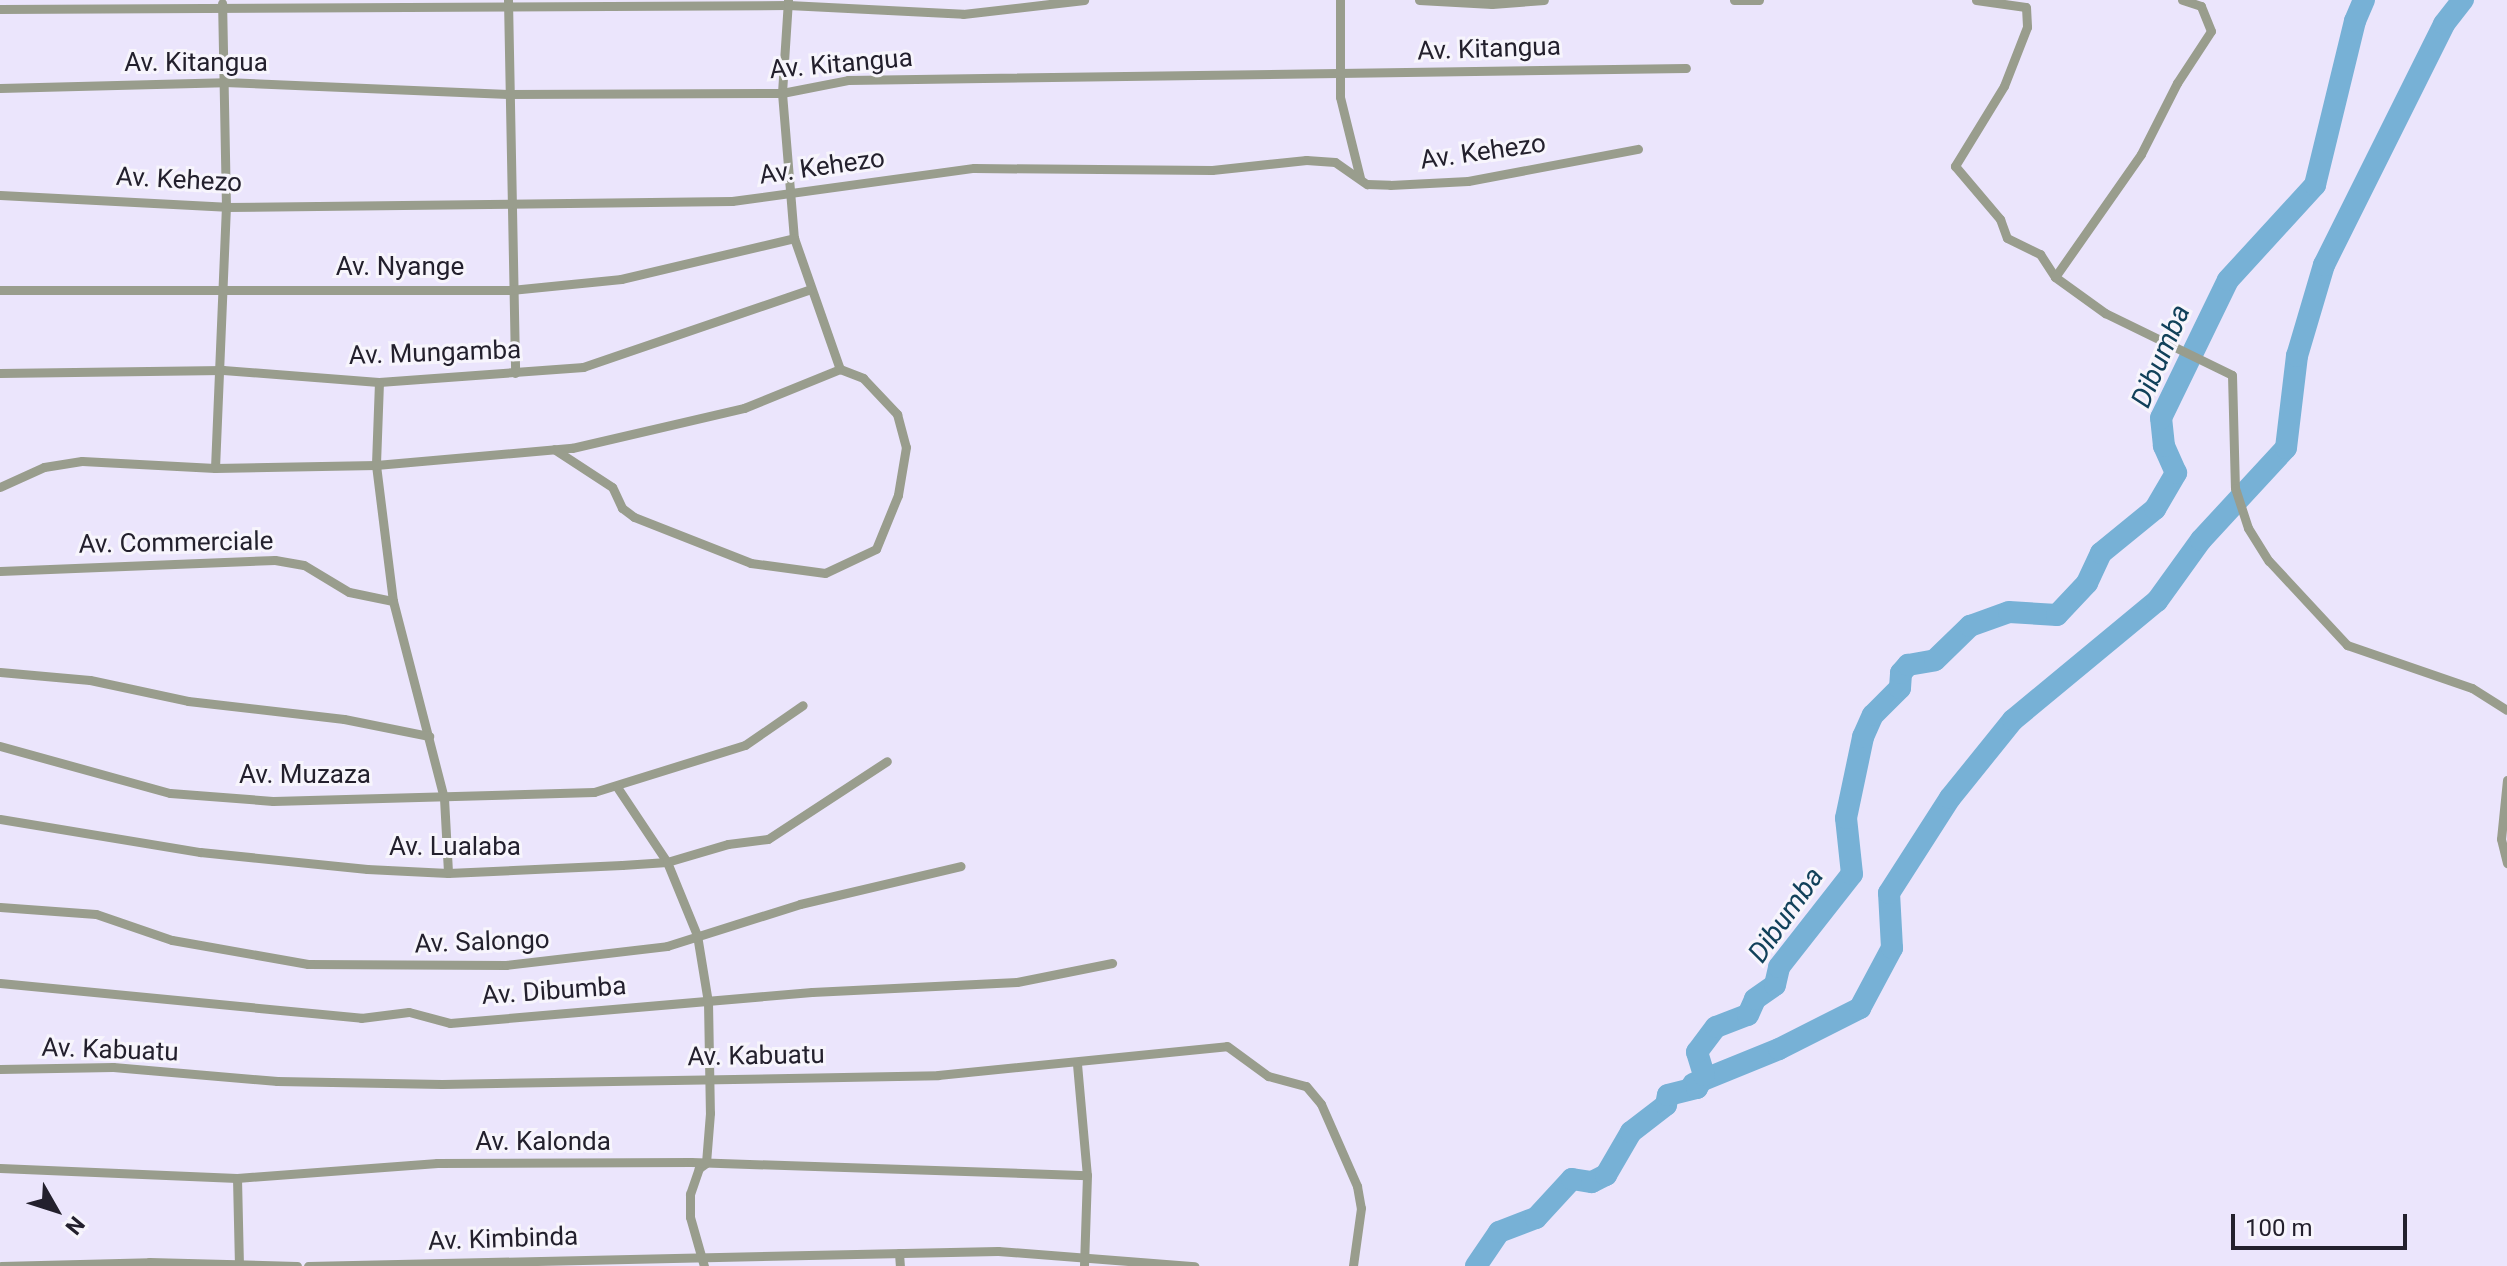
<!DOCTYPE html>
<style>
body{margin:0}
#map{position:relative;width:2507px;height:1266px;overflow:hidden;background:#ebe5fc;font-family:Roboto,sans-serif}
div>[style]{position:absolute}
.river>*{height:22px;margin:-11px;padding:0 11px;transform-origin:11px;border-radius:11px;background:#77b1d6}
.minor>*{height:9px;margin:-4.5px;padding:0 4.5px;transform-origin:4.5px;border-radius:4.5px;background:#999d8d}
span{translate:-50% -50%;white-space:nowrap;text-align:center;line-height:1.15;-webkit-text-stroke:6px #f7f5fc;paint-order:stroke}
.street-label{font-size:26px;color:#23202d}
.water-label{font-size:28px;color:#11415a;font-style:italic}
.north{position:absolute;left:16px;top:1170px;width:80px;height:80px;-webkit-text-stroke:6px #f7f5fc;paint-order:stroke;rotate:129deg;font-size:22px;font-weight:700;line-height:32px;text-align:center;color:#23202d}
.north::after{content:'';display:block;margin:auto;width:28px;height:36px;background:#23202d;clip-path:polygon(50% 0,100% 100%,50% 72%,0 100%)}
.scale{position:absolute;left:2231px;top:1214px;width:176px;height:36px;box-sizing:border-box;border:4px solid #23202d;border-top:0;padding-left:10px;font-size:24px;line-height:28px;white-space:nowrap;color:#23202d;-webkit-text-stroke:6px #f7f5fc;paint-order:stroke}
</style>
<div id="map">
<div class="river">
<div style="left:1693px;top:1084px;width:93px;rotate:-22.1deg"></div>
<div style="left:1779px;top:1049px;width:91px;rotate:-26.8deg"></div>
<div style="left:1860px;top:1008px;width:68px;rotate:-61.9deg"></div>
<div style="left:1892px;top:948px;width:55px;rotate:-93.1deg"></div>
<div style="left:1889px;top:893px;width:113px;rotate:-57.3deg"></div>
<div style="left:1950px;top:798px;width:100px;rotate:-51.1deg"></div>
<div style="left:2013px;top:720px;width:187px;rotate:-39.6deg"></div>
<div style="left:2157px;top:601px;width:75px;rotate:-54.2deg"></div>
<div style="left:2201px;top:540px;width:125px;rotate:-47.3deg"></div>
<div style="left:2286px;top:448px;width:93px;rotate:-83.2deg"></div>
<div style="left:2297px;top:356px;width:95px;rotate:-73.5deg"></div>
<div style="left:2324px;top:265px;width:269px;rotate:-63.5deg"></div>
<div style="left:2444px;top:24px;width:31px;rotate:-52deg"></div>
<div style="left:1476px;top:1266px;width:41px;rotate:-55.9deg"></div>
<div style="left:1499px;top:1232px;width:40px;rotate:-21deg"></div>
<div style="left:1536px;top:1218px;width:53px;rotate:-47.3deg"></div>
<div style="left:1572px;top:1179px;width:20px;rotate:9deg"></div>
<div style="left:1592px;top:1182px;width:16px;rotate:-27deg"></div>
<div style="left:1606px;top:1175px;width:50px;rotate:-59.8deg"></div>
<div style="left:1631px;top:1132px;width:44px;rotate:-37.6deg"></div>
<div style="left:1666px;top:1105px;width:10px;rotate:-79deg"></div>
<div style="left:1668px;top:1095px;width:30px;rotate:-14deg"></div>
<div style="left:1697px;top:1088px;width:15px;rotate:-62deg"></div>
<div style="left:1704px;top:1075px;width:24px;rotate:-107deg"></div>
<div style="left:1697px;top:1052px;width:31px;rotate:-53deg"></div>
<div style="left:1716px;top:1027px;width:34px;rotate:-21deg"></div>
<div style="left:1748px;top:1015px;width:17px;rotate:-66deg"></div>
<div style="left:1755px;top:999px;width:24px;rotate:-35deg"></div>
<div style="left:1775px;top:985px;width:18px;rotate:-77deg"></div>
<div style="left:1779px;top:967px;width:118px;rotate:-51.9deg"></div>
<div style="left:1852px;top:874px;width:56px;rotate:-96.1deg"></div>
<div style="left:1846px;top:818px;width:83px;rotate:-78.1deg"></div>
<div style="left:1863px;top:737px;width:24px;rotate:-66deg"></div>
<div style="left:1873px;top:715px;width:38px;rotate:-45deg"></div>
<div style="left:1900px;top:688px;width:15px;rotate:-86deg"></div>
<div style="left:1901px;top:673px;width:11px;rotate:-49deg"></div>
<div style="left:1908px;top:665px;width:27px;rotate:-10deg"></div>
<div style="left:1935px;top:660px;width:49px;rotate:-44.2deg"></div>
<div style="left:1970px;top:626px;width:41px;rotate:-19.7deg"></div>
<div style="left:2009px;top:612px;width:48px;rotate:3.6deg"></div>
<div style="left:2057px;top:615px;width:44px;rotate:-46.8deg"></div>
<div style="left:2087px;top:583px;width:33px;rotate:-65deg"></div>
<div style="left:2101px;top:553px;width:70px;rotate:-39.2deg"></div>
<div style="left:2155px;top:509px;width:42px;rotate:-59.7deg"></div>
<div style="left:2176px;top:473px;width:30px;rotate:-114deg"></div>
<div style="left:2164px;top:446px;width:28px;rotate:-96deg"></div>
<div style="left:2161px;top:418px;width:153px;rotate:-64.1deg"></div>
<div style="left:2228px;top:280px;width:129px;rotate:-47.5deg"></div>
<div style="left:2315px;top:185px;width:169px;rotate:-76.3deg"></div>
<div style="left:2355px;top:21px;width:23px;rotate:-67deg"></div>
</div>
<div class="minor">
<div style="left:508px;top:0;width:373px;rotate:88.9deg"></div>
<div style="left:788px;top:0;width:93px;rotate:93.7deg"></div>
<div style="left:782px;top:93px;width:145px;rotate:85.3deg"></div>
<div style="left:794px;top:238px;width:139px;rotate:70.7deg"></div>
<div style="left:1340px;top:0;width:97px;rotate:90deg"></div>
<div style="left:1340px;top:97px;width:83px;rotate:76.1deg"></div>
<div style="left:1419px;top:0;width:73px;rotate:3.1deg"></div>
<div style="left:1492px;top:4px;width:52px;rotate:-4.4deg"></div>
<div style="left:1734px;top:0;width:25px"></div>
<div style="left:1976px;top:0;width:50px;rotate:8deg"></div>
<div style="left:2026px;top:7px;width:20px;rotate:87deg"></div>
<div style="left:2027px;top:27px;width:63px;rotate:111.3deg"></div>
<div style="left:2004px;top:86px;width:94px;rotate:121.5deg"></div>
<div style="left:1955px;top:166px;width:70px;rotate:49.7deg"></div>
<div style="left:2000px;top:219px;width:20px;rotate:70deg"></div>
<div style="left:2007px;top:238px;width:37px;rotate:26deg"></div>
<div style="left:2040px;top:254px;width:27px;rotate:57deg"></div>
<div style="left:2055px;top:277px;width:62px;rotate:35.8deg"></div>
<div style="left:2105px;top:313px;width:141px;rotate:26deg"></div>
<div style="left:2232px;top:375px;width:113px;rotate:88.5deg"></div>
<div style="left:2235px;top:488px;width:42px;rotate:72deg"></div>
<div style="left:2248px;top:528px;width:39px;rotate:58deg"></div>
<div style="left:2269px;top:561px;width:115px;rotate:47.1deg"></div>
<div style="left:2347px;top:645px;width:132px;rotate:19deg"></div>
<div style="left:2472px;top:688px;width:41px;rotate:32.2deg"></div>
<div style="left:0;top:9px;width:788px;rotate:-0.29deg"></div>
<div style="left:788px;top:5px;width:175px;rotate:2.9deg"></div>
<div style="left:963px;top:14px;width:122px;rotate:-6.6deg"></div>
<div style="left:0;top:88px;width:224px;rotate:-1.5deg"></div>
<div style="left:224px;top:82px;width:284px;rotate:2.4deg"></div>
<div style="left:508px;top:94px;width:274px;rotate:-0.2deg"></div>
<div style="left:782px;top:93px;width:67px;rotate:-11.1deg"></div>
<div style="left:848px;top:80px;width:838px;rotate:-0.82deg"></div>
<div style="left:0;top:195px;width:226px;rotate:3deg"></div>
<div style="left:226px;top:207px;width:506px;rotate:-0.68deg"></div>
<div style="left:732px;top:201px;width:244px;rotate:-7.8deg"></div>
<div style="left:974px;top:168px;width:238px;rotate:0.5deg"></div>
<div style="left:1212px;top:170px;width:95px;rotate:-6.1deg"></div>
<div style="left:1306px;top:160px;width:29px;rotate:4deg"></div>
<div style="left:1335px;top:162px;width:39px;rotate:35deg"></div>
<div style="left:1367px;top:184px;width:23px;rotate:2deg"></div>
<div style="left:1390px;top:185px;width:78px;rotate:-2.9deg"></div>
<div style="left:1468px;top:181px;width:173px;rotate:-10.7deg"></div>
<div style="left:2055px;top:277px;width:150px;rotate:-55deg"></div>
<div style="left:2141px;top:154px;width:80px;rotate:-63.1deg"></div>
<div style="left:2177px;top:83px;width:62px;rotate:-56.8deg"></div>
<div style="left:2211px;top:31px;width:27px;rotate:-112deg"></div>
<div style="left:2201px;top:6px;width:20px;rotate:-162deg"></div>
<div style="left:0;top:290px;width:511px"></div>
<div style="left:511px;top:290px;width:111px;rotate:-5.7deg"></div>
<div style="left:621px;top:279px;width:178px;rotate:-13.3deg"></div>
<div style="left:0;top:373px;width:223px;rotate:-0.8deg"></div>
<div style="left:223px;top:370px;width:156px;rotate:4.4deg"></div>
<div style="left:379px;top:382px;width:205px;rotate:-4.2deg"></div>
<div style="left:583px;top:367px;width:241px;rotate:-18.9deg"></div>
<div style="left:379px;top:382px;width:83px;rotate:92.1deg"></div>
<div style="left:376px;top:465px;width:137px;rotate:82.9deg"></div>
<div style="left:393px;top:601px;width:203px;rotate:75.5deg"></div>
<div style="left:444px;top:798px;width:75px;rotate:86.9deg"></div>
<div style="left:215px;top:468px;width:261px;rotate:-87.6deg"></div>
<div style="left:226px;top:207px;width:204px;rotate:-91.1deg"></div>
<div style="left:0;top:487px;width:48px;rotate:-24.4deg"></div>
<div style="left:44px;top:467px;width:38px;rotate:-9deg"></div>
<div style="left:82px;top:461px;width:133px;rotate:3deg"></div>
<div style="left:215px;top:468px;width:161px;rotate:-1.1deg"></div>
<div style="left:376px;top:465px;width:197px;rotate:-5deg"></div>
<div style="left:572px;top:448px;width:177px;rotate:-13.1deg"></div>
<div style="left:744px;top:408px;width:104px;rotate:-22.1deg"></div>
<div style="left:840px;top:369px;width:25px;rotate:21deg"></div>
<div style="left:863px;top:378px;width:50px;rotate:46.6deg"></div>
<div style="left:897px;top:414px;width:34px;rotate:75deg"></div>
<div style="left:906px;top:447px;width:49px;rotate:99.5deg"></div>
<div style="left:898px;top:495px;width:58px;rotate:112.2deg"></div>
<div style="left:876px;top:549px;width:56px;rotate:154.8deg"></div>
<div style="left:825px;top:573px;width:75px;rotate:-172.3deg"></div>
<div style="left:751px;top:563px;width:126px;rotate:-158.5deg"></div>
<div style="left:634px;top:517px;width:15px;rotate:-143deg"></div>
<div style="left:622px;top:508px;width:23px;rotate:-115deg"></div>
<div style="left:612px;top:487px;width:69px;rotate:-146.8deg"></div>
<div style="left:0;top:571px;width:275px;rotate:-2.3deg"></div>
<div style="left:275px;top:560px;width:29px;rotate:10deg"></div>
<div style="left:304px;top:565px;width:52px;rotate:31deg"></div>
<div style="left:349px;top:592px;width:45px;rotate:11.6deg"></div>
<div style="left:0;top:672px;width:90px;rotate:5.1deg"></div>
<div style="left:90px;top:680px;width:100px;rotate:12.1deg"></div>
<div style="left:188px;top:701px;width:157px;rotate:6.6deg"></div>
<div style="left:344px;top:719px;width:87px;rotate:11.3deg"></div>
<div style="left:0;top:746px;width:176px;rotate:15.5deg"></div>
<div style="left:170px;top:793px;width:103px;rotate:4.4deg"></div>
<div style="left:273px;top:801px;width:321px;rotate:-1.6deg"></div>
<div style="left:594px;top:792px;width:158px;rotate:-17.3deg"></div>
<div style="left:745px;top:745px;width:70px;rotate:-34.6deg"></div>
<div style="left:2507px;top:780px;width:59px;rotate:95.8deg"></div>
<div style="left:2501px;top:839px;width:25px;rotate:76deg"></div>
<div style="left:617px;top:787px;width:90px;rotate:56.3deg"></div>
<div style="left:667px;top:862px;width:79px;rotate:67.7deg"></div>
<div style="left:697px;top:935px;width:68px;rotate:80.7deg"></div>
<div style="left:708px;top:1002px;width:111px;rotate:89deg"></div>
<div style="left:710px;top:1113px;width:50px;rotate:94.6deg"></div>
<div style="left:706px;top:1163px;width:9px;rotate:144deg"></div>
<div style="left:699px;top:1168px;width:28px;rotate:109deg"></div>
<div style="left:690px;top:1194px;width:23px;rotate:90deg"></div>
<div style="left:690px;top:1217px;width:51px;rotate:74.1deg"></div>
<div style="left:0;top:819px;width:203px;rotate:9.4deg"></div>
<div style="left:200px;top:852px;width:168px;rotate:5.8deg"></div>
<div style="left:367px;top:869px;width:81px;rotate:2.8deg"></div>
<div style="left:448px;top:873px;width:174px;rotate:-2.6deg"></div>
<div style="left:622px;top:865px;width:45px;rotate:-3.8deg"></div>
<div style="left:667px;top:862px;width:64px;rotate:-16.4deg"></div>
<div style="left:728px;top:844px;width:40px;rotate:-7.1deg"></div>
<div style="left:768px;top:839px;width:142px;rotate:-33.2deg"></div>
<div style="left:0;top:907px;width:96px;rotate:4.2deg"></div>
<div style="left:96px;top:914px;width:80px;rotate:18.9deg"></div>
<div style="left:172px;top:940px;width:138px;rotate:10deg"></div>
<div style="left:308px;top:964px;width:198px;rotate:0.3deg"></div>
<div style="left:506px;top:965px;width:162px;rotate:-6.7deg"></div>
<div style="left:667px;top:946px;width:139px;rotate:-17.5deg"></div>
<div style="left:800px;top:904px;width:165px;rotate:-13.3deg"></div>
<div style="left:0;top:983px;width:363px;rotate:5.5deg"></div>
<div style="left:361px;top:1018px;width:48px;rotate:-7.1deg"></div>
<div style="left:409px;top:1012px;width:42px;rotate:15deg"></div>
<div style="left:450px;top:1023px;width:363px;rotate:-4.9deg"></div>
<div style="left:812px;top:992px;width:205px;rotate:-2.8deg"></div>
<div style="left:1017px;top:982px;width:97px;rotate:-11.3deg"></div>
<div style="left:1077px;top:1064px;width:111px;rotate:84.9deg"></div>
<div style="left:1087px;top:1175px;width:91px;rotate:91.9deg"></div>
<div style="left:0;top:1069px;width:113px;rotate:-1deg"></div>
<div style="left:113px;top:1067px;width:165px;rotate:4.9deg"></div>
<div style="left:277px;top:1081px;width:165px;rotate:1deg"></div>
<div style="left:442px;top:1084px;width:496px;rotate:-1deg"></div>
<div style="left:938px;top:1075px;width:290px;rotate:-5.7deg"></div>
<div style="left:1227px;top:1046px;width:51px;rotate:36.2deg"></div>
<div style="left:1268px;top:1076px;width:39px;rotate:15deg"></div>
<div style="left:1306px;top:1086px;width:23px;rotate:50deg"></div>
<div style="left:1321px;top:1104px;width:90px;rotate:66.3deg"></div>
<div style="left:1357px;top:1186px;width:22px;rotate:80deg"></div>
<div style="left:1361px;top:1208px;width:59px;rotate:97.9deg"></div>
<div style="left:0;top:1168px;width:237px;rotate:2.4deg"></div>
<div style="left:237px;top:1178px;width:201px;rotate:-4.3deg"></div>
<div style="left:437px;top:1163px;width:254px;rotate:-0.2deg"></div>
<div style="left:691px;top:1162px;width:396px;rotate:1.9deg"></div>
<div style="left:237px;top:1178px;width:88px;rotate:88.7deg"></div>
<div style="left:899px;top:1253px;width:13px;rotate:86deg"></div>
<div style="left:1px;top:1266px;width:148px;rotate:-1.5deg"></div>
<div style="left:149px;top:1262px;width:148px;rotate:1.5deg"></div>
<div style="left:308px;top:1266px;width:690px;rotate:-1.25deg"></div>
<div style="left:998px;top:1251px;width:197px;rotate:4.4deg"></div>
</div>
<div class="street-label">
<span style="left:1489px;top:49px;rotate:-2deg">Av. Kitangua</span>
<span style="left:196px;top:63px">Av. Kitangua</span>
<span style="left:841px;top:64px;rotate:-5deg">Av. Kitangua</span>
<span style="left:1483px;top:152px;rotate:-8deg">Av. Kehezo</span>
<span style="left:822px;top:167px;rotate:-8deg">Av. Kehezo</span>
<span style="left:179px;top:180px;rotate:3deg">Av. Kehezo</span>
<span style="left:400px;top:267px">Av. Nyange</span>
<span style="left:435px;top:353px;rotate:-2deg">Av. Mungamba</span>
<span style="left:176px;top:543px;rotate:-1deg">Av. Commerciale</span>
<span style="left:305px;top:775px">Av. Muzaza</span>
<span style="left:455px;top:847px">Av. Lualaba</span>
<span style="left:482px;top:942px;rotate:-2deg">Av. Salongo</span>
<span style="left:554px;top:991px;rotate:-4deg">Av. Dibumba</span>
<span style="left:110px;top:1050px;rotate:2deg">Av. Kabuatu</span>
<span style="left:756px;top:1056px;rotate:-1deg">Av. Kabuatu</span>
<span style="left:543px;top:1142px">Av. Kalonda</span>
<span style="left:503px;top:1239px;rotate:-2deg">Av. Kimbinda</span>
</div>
<div class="water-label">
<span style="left:2161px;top:356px;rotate:-67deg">Dibumba</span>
<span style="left:1786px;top:915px;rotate:-55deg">Dibumba</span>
</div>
<div class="north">N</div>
<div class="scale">100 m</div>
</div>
